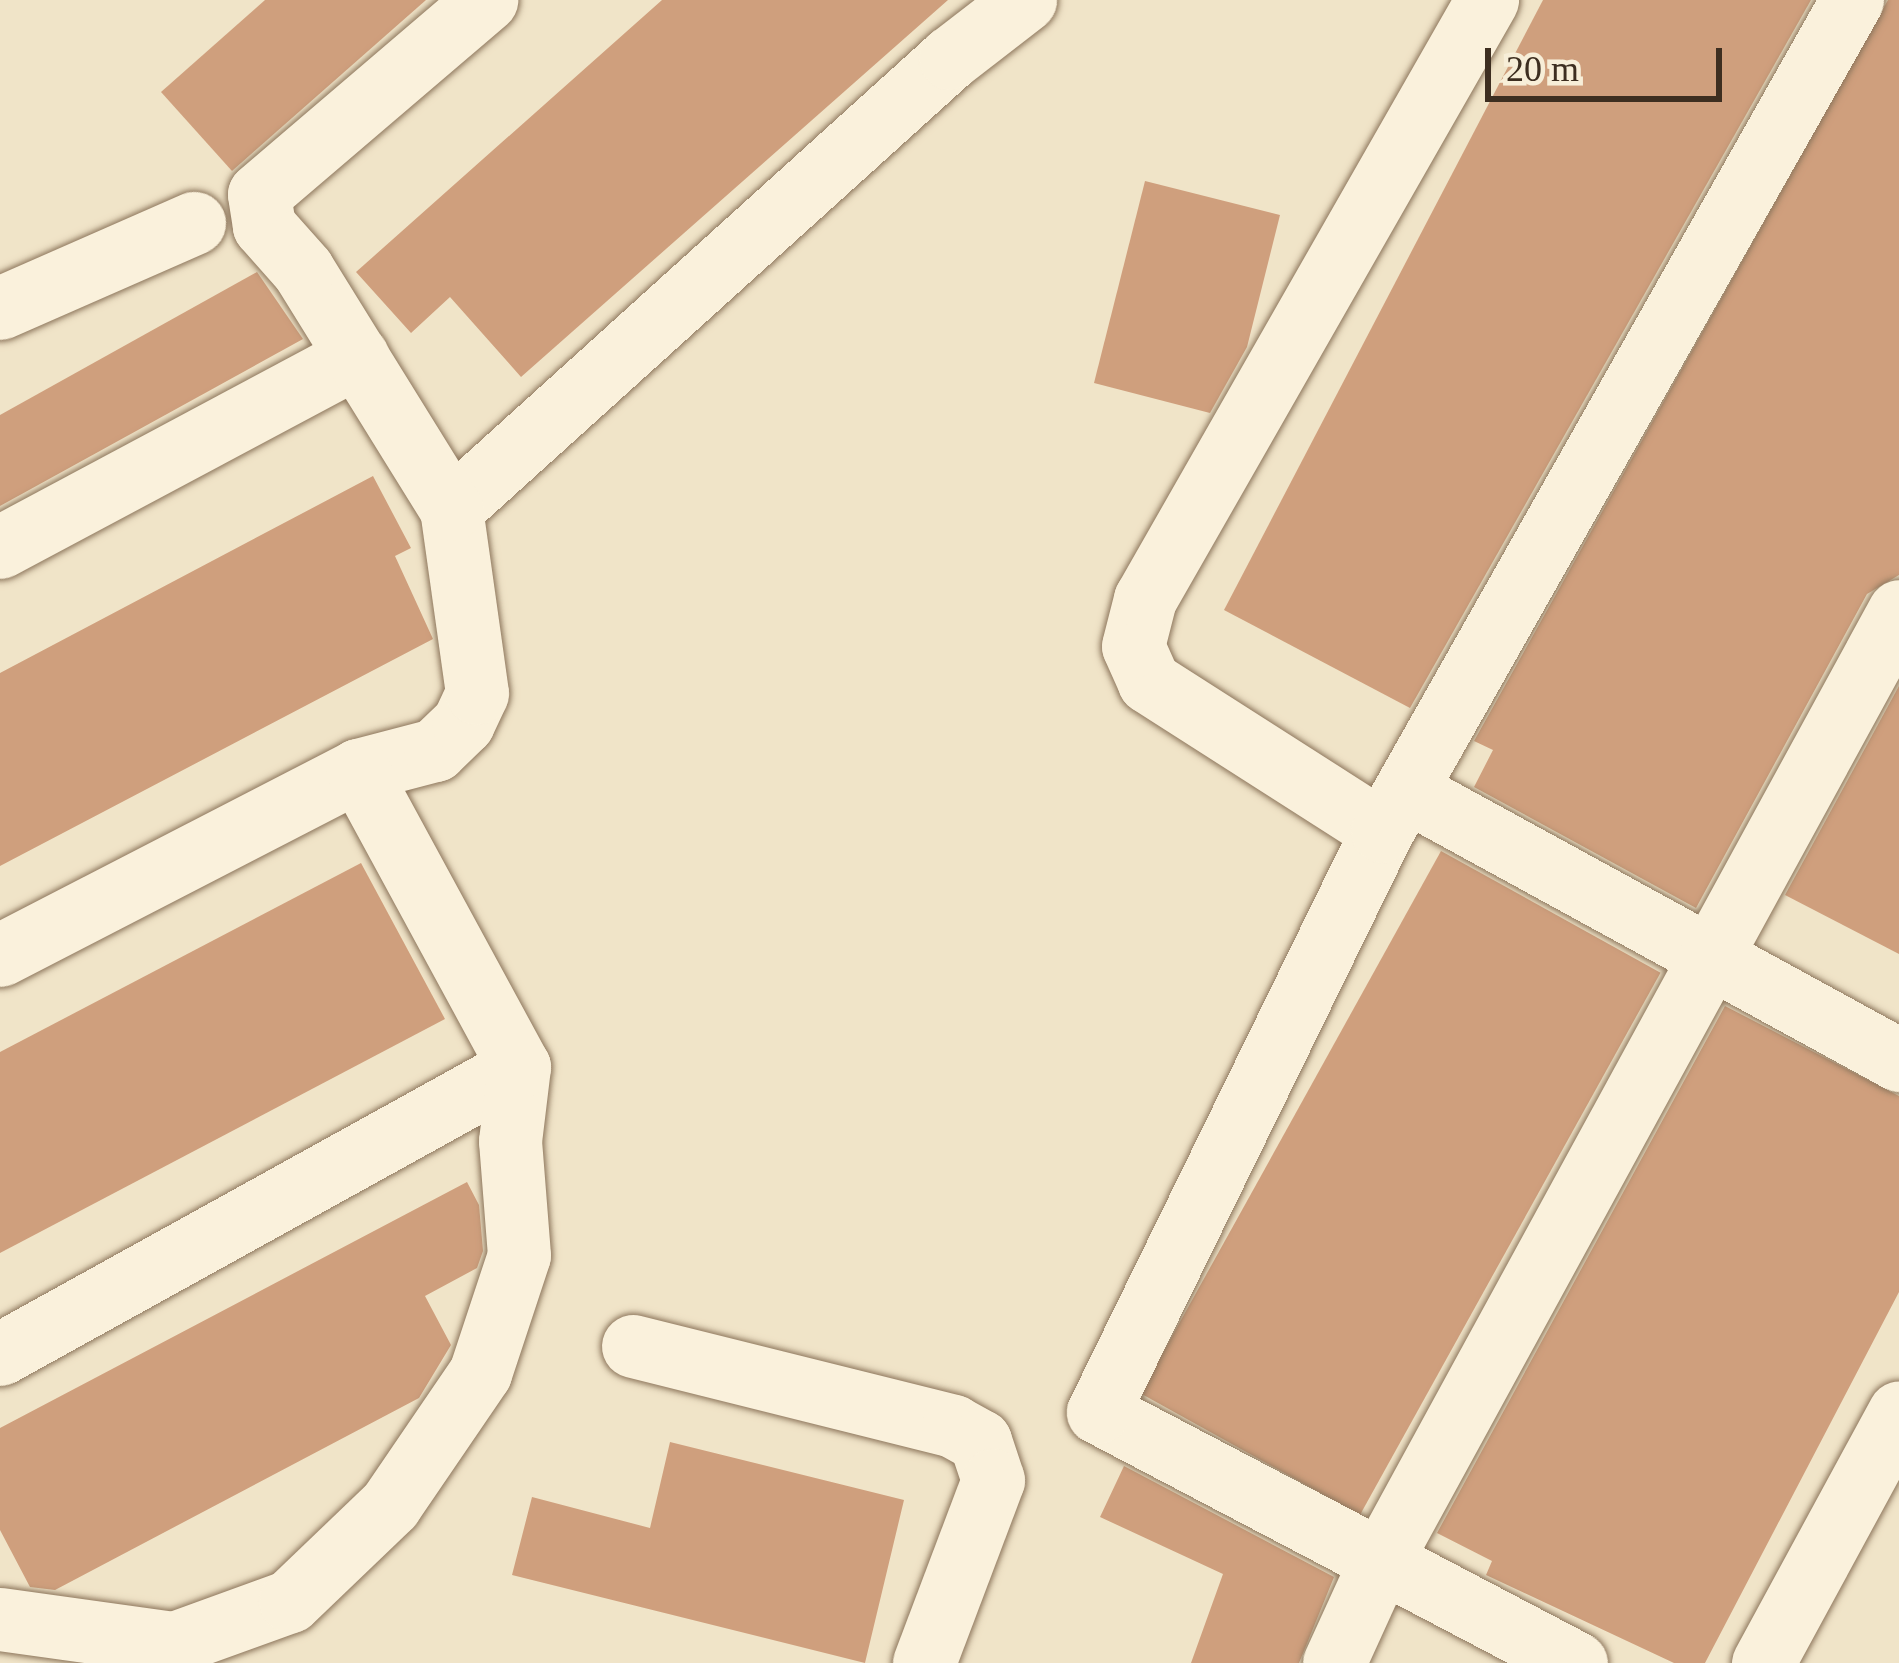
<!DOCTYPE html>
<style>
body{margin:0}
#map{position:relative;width:1899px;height:1663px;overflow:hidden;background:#f0e4c8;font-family:Georgia,serif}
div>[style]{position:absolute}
.building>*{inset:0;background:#cf9f7d;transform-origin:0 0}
.roads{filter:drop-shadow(0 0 3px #8d765c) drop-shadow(0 0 3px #8d765c)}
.minor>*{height:63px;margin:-31.5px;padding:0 31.5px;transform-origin:31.5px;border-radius:31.5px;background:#faf1dc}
span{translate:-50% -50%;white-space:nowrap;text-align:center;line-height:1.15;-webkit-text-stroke:10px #f7eed8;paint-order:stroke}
.scale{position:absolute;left:1485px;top:48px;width:237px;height:54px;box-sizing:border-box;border:6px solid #3d2e20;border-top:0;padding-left:15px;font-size:36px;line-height:42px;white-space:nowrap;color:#3d2e20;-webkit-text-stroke:9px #f7eed8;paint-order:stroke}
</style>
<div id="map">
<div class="building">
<div style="clip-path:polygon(265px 0,426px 0,232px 171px,161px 92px)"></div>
<div style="clip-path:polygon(662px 0,948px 0,521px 377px,450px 297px,411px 333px,356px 272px)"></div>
<div style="clip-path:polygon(1543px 0,1811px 0,1410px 708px,1224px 610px)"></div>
<div style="clip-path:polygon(1888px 0,1899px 0,1899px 575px,1867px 594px,1696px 908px,1474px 787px,1493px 750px,1474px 741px)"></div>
<div style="clip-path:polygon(1145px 181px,1280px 215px,1247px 347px,1210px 413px,1094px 383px)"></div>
<div style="clip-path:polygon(257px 272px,303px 339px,0 506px,0 415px)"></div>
<div style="clip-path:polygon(373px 476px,411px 548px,395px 556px,433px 639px,0 866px,0 673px)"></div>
<div style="clip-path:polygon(1899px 686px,1899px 954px,1785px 895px)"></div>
<div style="left:1441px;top:851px;width:251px;height:620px;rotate:29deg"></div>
<div style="clip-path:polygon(361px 863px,445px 1019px,0 1253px,0 1052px)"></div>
<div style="clip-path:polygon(1725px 1006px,1899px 1096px,1899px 1292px,1705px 1663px,1674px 1663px,1486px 1575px,1492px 1561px,1437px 1533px)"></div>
<div style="clip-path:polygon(467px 1182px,479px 1205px,483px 1251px,477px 1268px,425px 1296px,451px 1345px,419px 1398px,55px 1590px,30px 1587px,0 1530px,0 1428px)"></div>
<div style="clip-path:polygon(670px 1442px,904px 1500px,865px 1663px,512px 1575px,532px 1497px,650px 1528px)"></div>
<div style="clip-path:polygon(1124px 1466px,1334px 1577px,1299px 1663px,1191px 1663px,1223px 1574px,1100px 1517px)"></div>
</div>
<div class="roads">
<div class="minor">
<div style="left:0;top:308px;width:212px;rotate:-23.7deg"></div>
<div style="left:451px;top:509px;width:673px;rotate:-42.11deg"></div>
<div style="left:950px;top:58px;width:95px;rotate:-37.7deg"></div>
<div style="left:0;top:547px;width:405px;rotate:-28.1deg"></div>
<div style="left:1409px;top:792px;width:559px;rotate:28.68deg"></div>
<div style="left:1382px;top:831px;width:277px;rotate:-147.4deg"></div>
<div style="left:1149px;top:682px;width:39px;rotate:-114deg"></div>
<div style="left:1133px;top:646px;width:49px;rotate:-75.7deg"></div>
<div style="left:1145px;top:599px;width:690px;rotate:-60.28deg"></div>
<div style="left:0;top:955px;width:403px;rotate:-27.3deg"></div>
<div style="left:358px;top:770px;width:80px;rotate:-14.6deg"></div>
<div style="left:435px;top:750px;width:39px;rotate:-44deg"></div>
<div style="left:463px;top:723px;width:33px;rotate:-65deg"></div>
<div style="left:477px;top:693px;width:186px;rotate:-98deg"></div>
<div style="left:451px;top:509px;width:281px;rotate:-121.8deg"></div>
<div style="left:303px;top:270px;width:59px;rotate:-131.6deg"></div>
<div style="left:264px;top:226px;width:32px;rotate:-99deg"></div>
<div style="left:259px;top:194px;width:299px;rotate:-40.5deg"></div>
<div style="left:633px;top:1346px;width:330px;rotate:14deg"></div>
<div style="left:953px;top:1426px;width:31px;rotate:29deg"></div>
<div style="left:980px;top:1441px;width:41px;rotate:71.6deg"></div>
<div style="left:993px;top:1480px;width:196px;rotate:110.7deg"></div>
<div style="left:0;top:1354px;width:593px;rotate:-28.94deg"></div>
<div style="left:0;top:1619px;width:176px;rotate:7.9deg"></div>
<div style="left:174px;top:1643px;width:123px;rotate:-19.9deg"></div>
<div style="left:290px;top:1601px;width:139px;rotate:-43.8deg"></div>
<div style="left:390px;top:1505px;width:160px;rotate:-55.7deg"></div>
<div style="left:480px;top:1373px;width:124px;rotate:-71.7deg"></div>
<div style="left:519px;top:1255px;width:114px;rotate:-94.5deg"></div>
<div style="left:510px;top:1141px;width:75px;rotate:-83.1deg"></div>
<div style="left:519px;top:1067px;width:338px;rotate:-118.5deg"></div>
<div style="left:1334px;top:1663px;width:113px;rotate:-65.5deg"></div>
<div style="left:1381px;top:1560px;width:1081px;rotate:-61.37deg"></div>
<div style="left:1576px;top:1663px;width:540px;rotate:-152.3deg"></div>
<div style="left:1098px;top:1412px;width:647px;rotate:-63.95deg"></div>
<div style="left:1382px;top:831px;width:955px;rotate:-60.51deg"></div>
<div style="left:1763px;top:1663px;width:285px;rotate:-61.5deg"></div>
</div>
</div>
<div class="scale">20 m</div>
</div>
